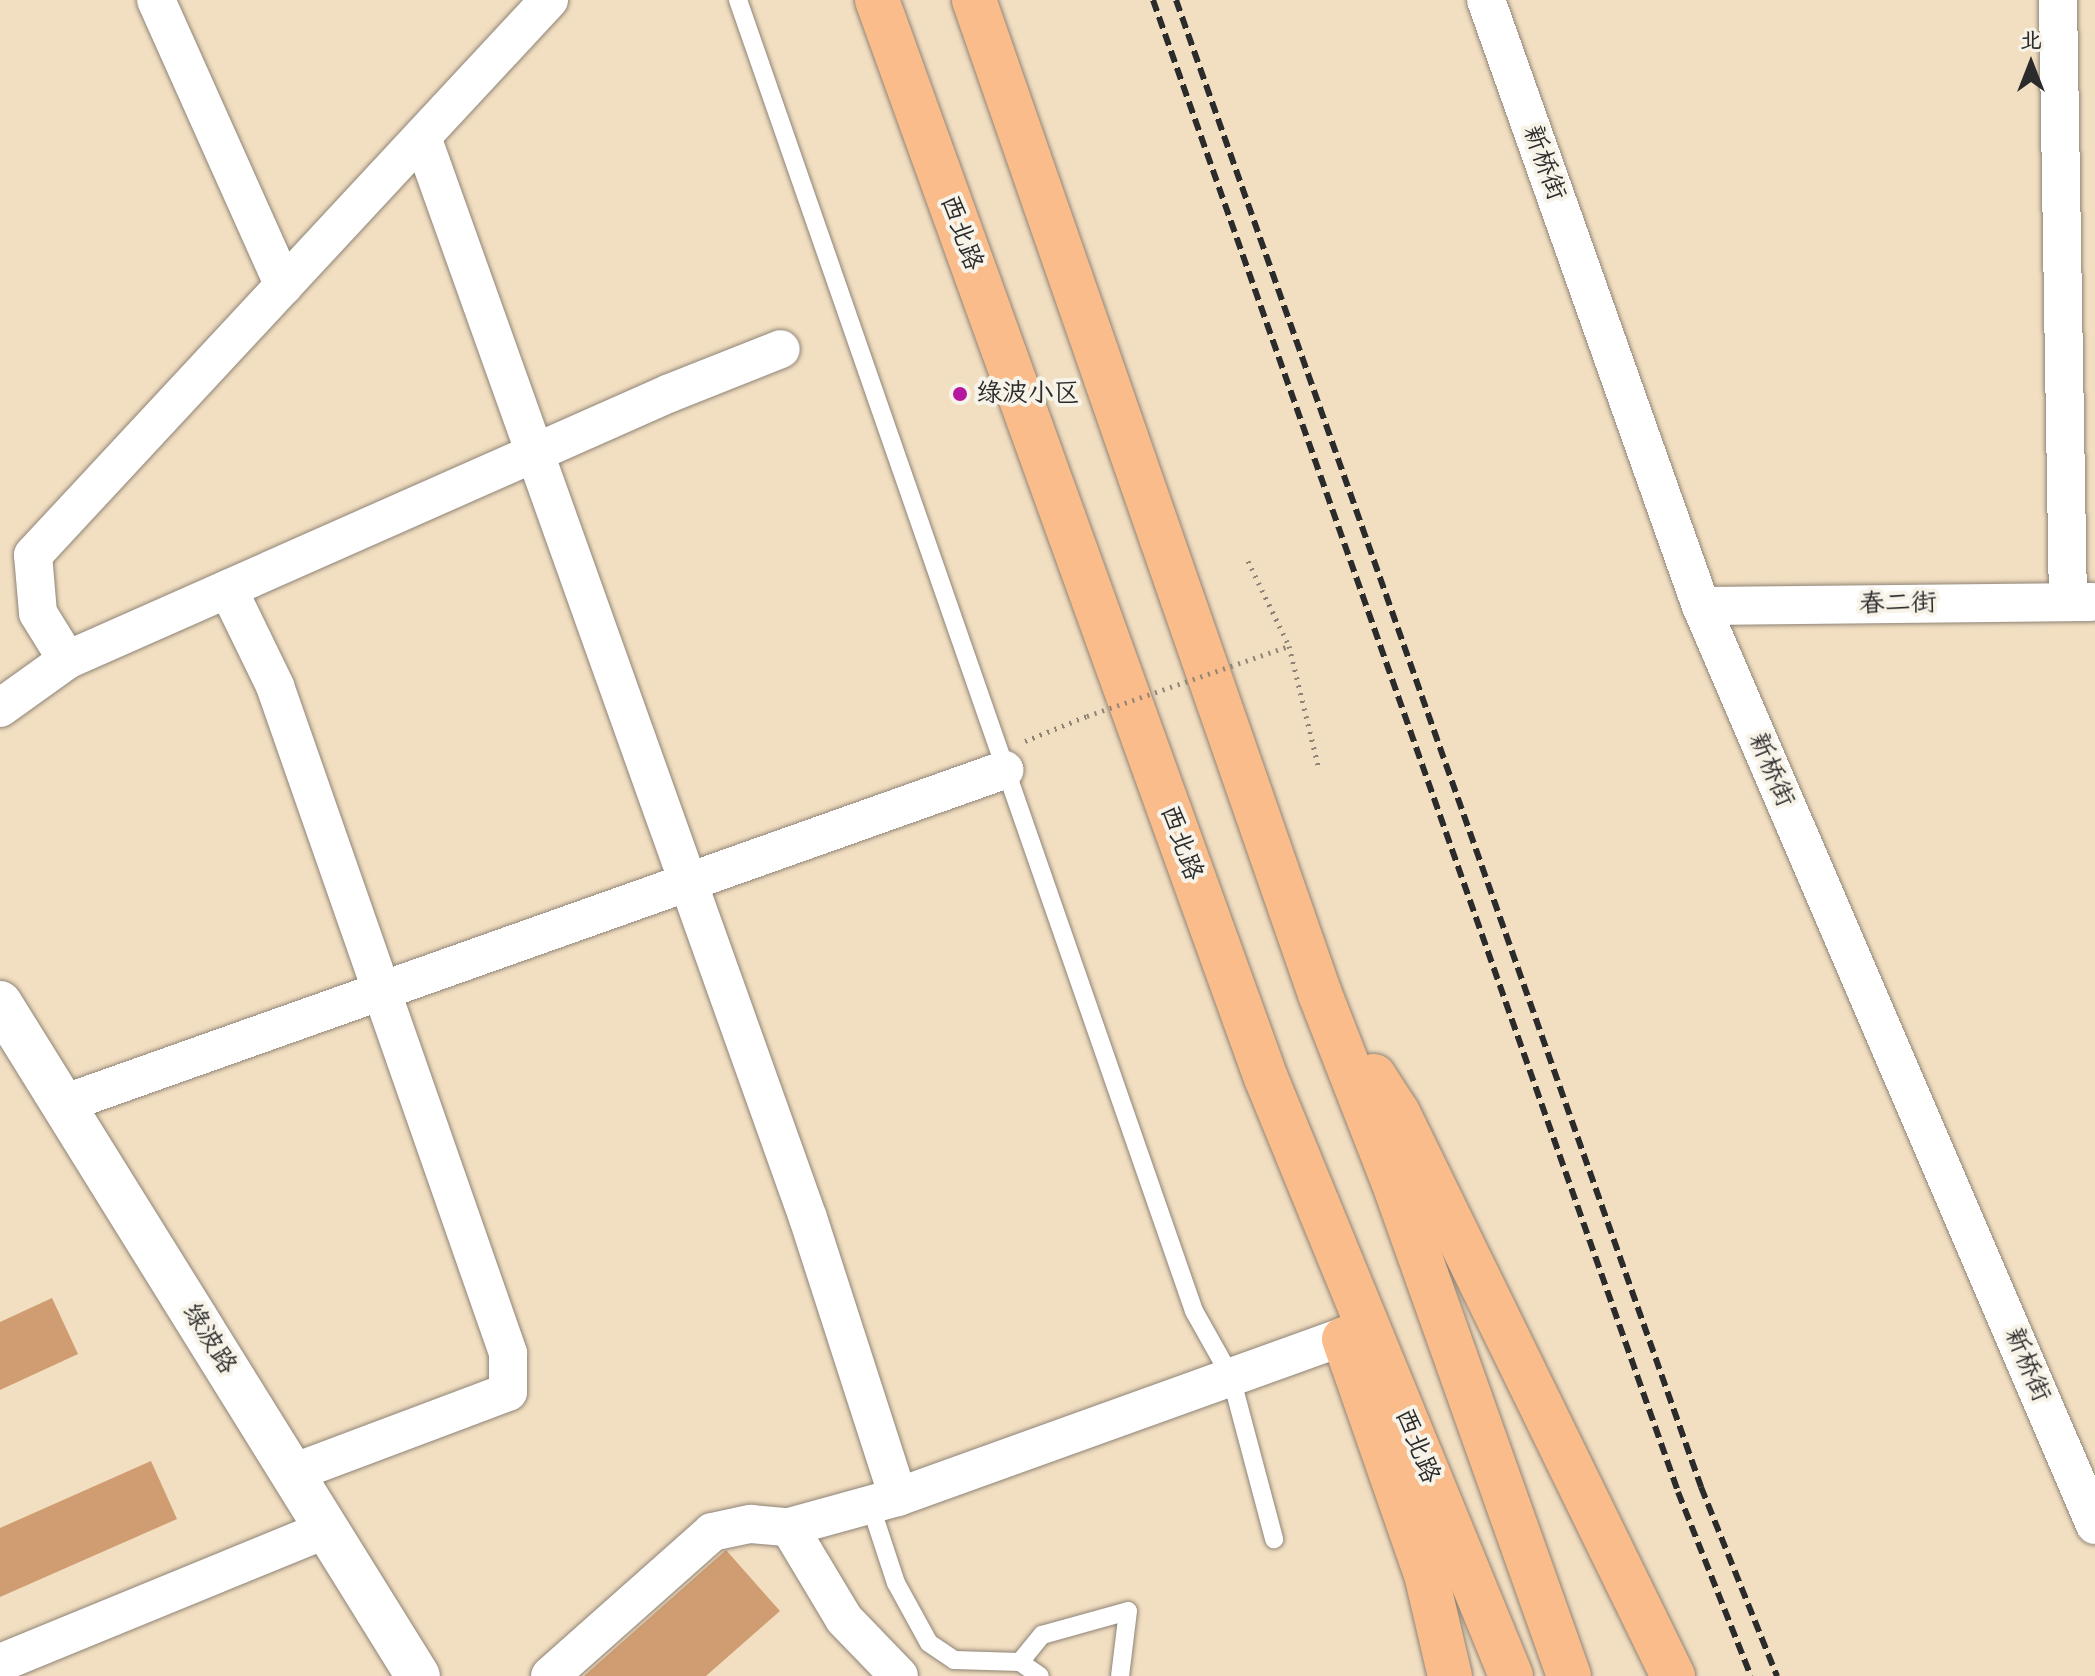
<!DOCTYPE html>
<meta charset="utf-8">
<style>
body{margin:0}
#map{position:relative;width:2095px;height:1676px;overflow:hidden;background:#f2dec1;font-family:Pangolin,"LXGW WenKai TC",sans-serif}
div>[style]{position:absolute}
.building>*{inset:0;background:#d09d72}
.path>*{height:5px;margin-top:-2.5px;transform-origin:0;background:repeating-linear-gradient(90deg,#8e8476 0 2px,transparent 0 8px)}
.roads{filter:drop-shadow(0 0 2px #8e8476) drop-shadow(0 0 2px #8e8476)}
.service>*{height:18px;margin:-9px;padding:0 9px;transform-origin:9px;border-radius:9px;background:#fff}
.minor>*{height:38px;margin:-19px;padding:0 19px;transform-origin:19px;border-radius:19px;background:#fff}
.tertiary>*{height:44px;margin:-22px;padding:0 22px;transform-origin:22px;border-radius:22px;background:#fff}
.trunk>*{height:44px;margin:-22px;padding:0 22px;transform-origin:22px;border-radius:22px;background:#fabc8b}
.rail>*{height:6px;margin-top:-3px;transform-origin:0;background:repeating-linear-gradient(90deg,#2b2b2b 0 12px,transparent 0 18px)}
.path-bridge>*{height:5px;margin-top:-2.5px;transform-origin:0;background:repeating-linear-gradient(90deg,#8e8476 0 2px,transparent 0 8px)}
.dots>*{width:22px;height:22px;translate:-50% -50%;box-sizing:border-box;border:4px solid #f7f3e8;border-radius:50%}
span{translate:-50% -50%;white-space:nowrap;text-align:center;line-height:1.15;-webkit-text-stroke:8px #f7f3e8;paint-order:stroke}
.street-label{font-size:26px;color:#2b2b2b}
.poi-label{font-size:26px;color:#2b2b2b}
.left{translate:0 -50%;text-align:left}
.north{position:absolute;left:1991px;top:24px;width:80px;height:80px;-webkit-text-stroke:6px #f7f3e8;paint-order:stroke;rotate:0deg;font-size:22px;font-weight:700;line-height:32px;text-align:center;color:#2b2b2b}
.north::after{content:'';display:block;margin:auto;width:28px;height:36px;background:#2b2b2b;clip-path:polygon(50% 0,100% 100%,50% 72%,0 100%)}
</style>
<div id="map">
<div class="building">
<div style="clip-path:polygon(52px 1298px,78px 1354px,0 1390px,0 1322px)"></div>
<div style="clip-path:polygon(151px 1461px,177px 1519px,0 1597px,0 1528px)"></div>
<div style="clip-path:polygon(726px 1550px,780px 1611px,706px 1676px,584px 1676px)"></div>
</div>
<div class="path">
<div style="left:1248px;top:561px;width:94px;rotate:64.2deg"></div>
<div style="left:1289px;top:646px;width:127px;rotate:76.3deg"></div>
<div style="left:1025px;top:741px;width:67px;rotate:-22deg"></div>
</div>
<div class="roads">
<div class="service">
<div style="left:738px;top:0;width:1388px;rotate:70.82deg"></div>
<div style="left:1194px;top:1311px;width:76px;rotate:60.7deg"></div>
<div style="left:1231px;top:1377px;width:168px;rotate:75.1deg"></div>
<div style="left:870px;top:1504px;width:83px;rotate:71.8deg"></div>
<div style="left:896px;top:1583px;width:68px;rotate:61.2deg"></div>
<div style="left:929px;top:1643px;width:30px;rotate:34deg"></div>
<div style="left:954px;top:1660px;width:66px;rotate:1.7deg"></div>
<div style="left:1020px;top:1662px;width:24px;rotate:35deg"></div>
<div style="left:1020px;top:1662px;width:35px;rotate:-51deg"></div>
<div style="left:1042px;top:1635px;width:89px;rotate:-15.6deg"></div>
<div style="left:1128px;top:1611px;width:65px;rotate:97deg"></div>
</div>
<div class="minor">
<div style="left:156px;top:0;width:313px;rotate:65.9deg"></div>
<div style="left:1486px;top:0;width:643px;rotate:70.47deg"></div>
<div style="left:1701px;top:606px;width:1000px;rotate:66.79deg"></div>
<div style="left:2058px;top:0;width:602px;rotate:89.05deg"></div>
<div style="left:422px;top:137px;width:1148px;rotate:70.35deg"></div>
<div style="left:808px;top:1218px;width:293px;rotate:72.1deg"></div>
<div style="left:228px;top:589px;width:108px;rotate:64.1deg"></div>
<div style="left:275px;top:686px;width:707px;rotate:70.74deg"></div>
<div style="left:508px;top:1353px;width:39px;rotate:90deg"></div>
<div style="left:508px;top:1392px;width:231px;rotate:159.4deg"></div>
<div style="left:1701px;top:606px;width:391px;rotate:-0.6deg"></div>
<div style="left:67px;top:660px;width:55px;rotate:-121.7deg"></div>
<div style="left:38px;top:613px;width:58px;rotate:-94.9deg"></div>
<div style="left:33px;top:555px;width:758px;rotate:-47.09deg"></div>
<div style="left:0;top:708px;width:82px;rotate:-35.6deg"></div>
<div style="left:67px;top:660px;width:659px;rotate:-23.88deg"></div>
<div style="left:670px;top:393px;width:119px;rotate:-21.6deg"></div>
<div style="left:63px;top:1104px;width:999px;rotate:-19.54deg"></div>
<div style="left:789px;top:1527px;width:107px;rotate:59.1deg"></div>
<div style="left:844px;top:1619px;width:79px;rotate:46deg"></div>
<div style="left:0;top:1663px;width:353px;rotate:-22.3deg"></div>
<div style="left:550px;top:1676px;width:217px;rotate:-41.6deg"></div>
<div style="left:712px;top:1532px;width:40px;rotate:-12deg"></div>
<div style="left:751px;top:1524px;width:38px;rotate:5deg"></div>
<div style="left:789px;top:1527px;width:113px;rotate:-15.4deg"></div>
<div style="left:898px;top:1497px;width:473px;rotate:-19.8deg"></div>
</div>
<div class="tertiary">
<div style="left:0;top:1003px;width:792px;rotate:58.16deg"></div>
</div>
<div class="trunk">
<div style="left:877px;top:0;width:1146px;rotate:70.16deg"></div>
<div style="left:1266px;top:1078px;width:646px;rotate:67.72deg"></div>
<div style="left:974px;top:0;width:1052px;rotate:70.81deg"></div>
<div style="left:1320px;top:994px;width:201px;rotate:68.7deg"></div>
<div style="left:1393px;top:1181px;width:525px;rotate:70.43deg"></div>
<div style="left:1374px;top:1076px;width:44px;rotate:57deg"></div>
<div style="left:1398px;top:1113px;width:627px;rotate:63.97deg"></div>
<div style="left:1344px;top:1339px;width:249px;rotate:70.8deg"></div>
<div style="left:1426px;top:1574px;width:105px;rotate:76.8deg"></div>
</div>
</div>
<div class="rail">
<div style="left:1153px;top:0;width:1582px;rotate:70.61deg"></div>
<div style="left:1678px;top:1492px;width:198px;rotate:68.4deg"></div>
<div style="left:1176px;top:0;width:1577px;rotate:70.55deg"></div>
<div style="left:1701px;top:1487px;width:204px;rotate:68.1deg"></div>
</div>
<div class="path-bridge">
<div style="left:1087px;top:716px;width:214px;rotate:-19.1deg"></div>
</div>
<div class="dots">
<div style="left:960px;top:394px;background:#b5179e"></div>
</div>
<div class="street-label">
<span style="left:1544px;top:163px;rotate:70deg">新桥街</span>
<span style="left:961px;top:233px;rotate:70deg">西北路</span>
<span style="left:1898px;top:604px;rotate:-1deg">春二街</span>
<span style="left:1771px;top:770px;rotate:67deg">新桥街</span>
<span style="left:1181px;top:843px;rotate:70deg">西北路</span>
<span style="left:209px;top:1339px;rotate:58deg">绿波路</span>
<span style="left:2027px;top:1365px;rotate:67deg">新桥街</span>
<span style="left:1417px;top:1446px;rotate:68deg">西北路</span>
</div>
<div class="poi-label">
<span class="left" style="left:976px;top:394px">绿波小区</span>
</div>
<div class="north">北</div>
</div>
